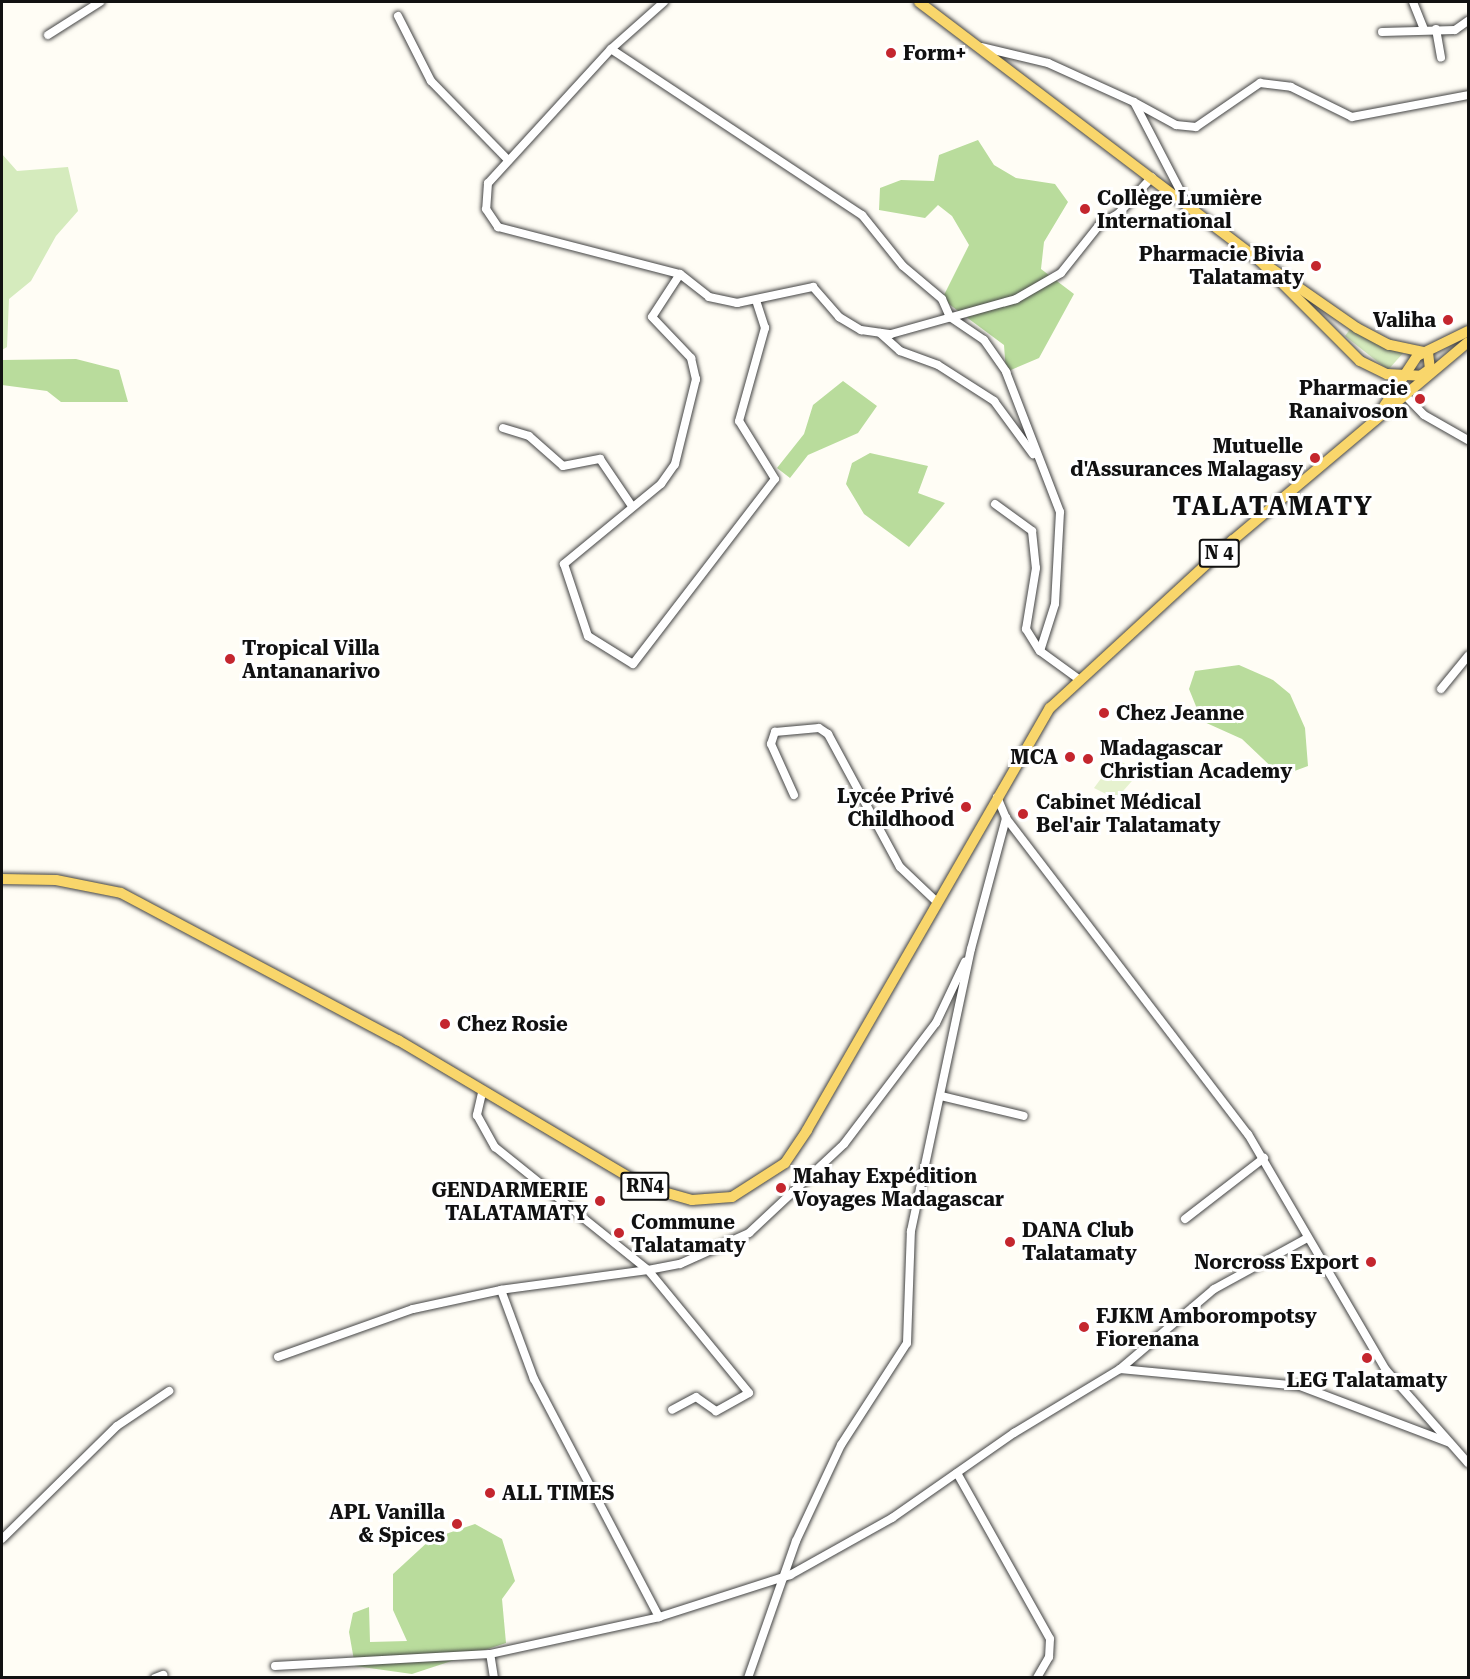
<!DOCTYPE html>
<meta charset="utf-8">
<style>
body{margin:0}
#map{position:relative;width:1470px;height:1679px;overflow:hidden;background:#fffdf5;font-family:"Roboto Serif",serif}
div>[style]{position:absolute}
.green>*{inset:0;background:#d5ebbd}
.forest>*{inset:0;background:#b9dc9c}
.pitch>*{inset:0;background:#e6f2cf}
.roads{filter:drop-shadow(0 0 2px #444) drop-shadow(0 0 2px #444)}
.minor>*{height:8px;margin:-4px;padding:0 4px;transform-origin:4px;border-radius:4px;background:#fff}
.major>*{height:10px;margin:-5px;padding:0 5px;transform-origin:5px;border-radius:5px;background:#f9d66b}
.dots>*{width:16px;height:16px;translate:-50% -50%;box-sizing:border-box;border:3px solid #fff;border-radius:50%}
span{translate:-50% -50%;white-space:nowrap;text-align:center;line-height:1.15;-webkit-text-stroke:6px #fff;paint-order:stroke}
.shield-label span{padding:2px 4px;background:#fff;border:2px solid;border-radius:4px;-webkit-text-stroke-width:0}
.shield-label{font-size:18px;color:#111;font-weight:700}
.poi-label{font-size:20px;color:#111;font-weight:700}
.left{translate:0 -50%;text-align:left}
.right{translate:-100% -50%;text-align:right}
.district-label{font-size:26px;color:#111;font-weight:700;letter-spacing:1.5px}
.frame{position:absolute;inset:0;border:3px solid #111;pointer-events:none}
</style>
<div id="map">
<div class="green">
<div style="clip-path:polygon(2px 154px,17px 171px,68px 167px,78px 211px,56px 236px,31px 281px,9px 299px,7px 347px,2px 350px)"></div>
<div style="clip-path:polygon(1353px 325px,1404px 352px,1388px 370px,1345px 336px)"></div>
</div>
<div class="forest">
<div style="clip-path:polygon(978px 140px,994px 165px,1016px 178px,1055px 184px,1068px 202px,1044px 242px,1041px 269px,1074px 294px,1039px 358px,1006px 372px,1004px 345px,942px 299px,969px 245px,952px 216px,938px 205px,925px 218px,879px 210px,880px 188px,901px 180px,934px 181px,939px 155px)"></div>
<div style="clip-path:polygon(76px 359px,119px 370px,128px 402px,61px 402px,47px 391px,2px 385px,2px 360px)"></div>
<div style="clip-path:polygon(843px 381px,877px 406px,858px 433px,808px 455px,790px 478px,777px 468px,804px 434px,813px 405px)"></div>
<div style="clip-path:polygon(870px 453px,928px 466px,918px 493px,945px 503px,909px 547px,864px 514px,846px 484px,852px 463px)"></div>
<div style="clip-path:polygon(1239px 665px,1273px 680px,1290px 694px,1305px 728px,1308px 766px,1281px 776px,1242px 739px,1202px 721px,1189px 689px,1195px 671px)"></div>
<div style="clip-path:polygon(475px 1524px,502px 1539px,515px 1581px,502px 1599px,506px 1643px,412px 1674px,355px 1666px,349px 1632px,353px 1613px,369px 1607px,370px 1642px,407px 1641px,393px 1610px,393px 1574px,431px 1539px)"></div>
</div>
<div class="pitch">
<div style="clip-path:polygon(1122px 762px,1139px 773px,1116px 799px,1094px 788px,1105px 773px,1112px 777px)"></div>
</div>
<div class="roads">
<div class="minor">
<div style="left:664px;top:2px;width:71px;rotate:138.4deg"></div>
<div style="left:611px;top:49px;width:182px;rotate:132.5deg"></div>
<div style="left:488px;top:183px;width:26px;rotate:94deg"></div>
<div style="left:486px;top:209px;width:22px;rotate:56deg"></div>
<div style="left:498px;top:227px;width:188px;rotate:14.5deg"></div>
<div style="left:680px;top:274px;width:37px;rotate:38deg"></div>
<div style="left:709px;top:297px;width:29px;rotate:12deg"></div>
<div style="left:737px;top:303px;width:78px;rotate:-11.9deg"></div>
<div style="left:813px;top:287px;width:40px;rotate:49deg"></div>
<div style="left:839px;top:317px;width:26px;rotate:31deg"></div>
<div style="left:861px;top:330px;width:30px;rotate:8deg"></div>
<div style="left:891px;top:334px;width:130px;rotate:-15.6deg"></div>
<div style="left:1016px;top:299px;width:52px;rotate:-30deg"></div>
<div style="left:1061px;top:273px;width:63px;rotate:-51.5deg"></div>
<div style="left:1100px;top:224px;width:21px;rotate:-29deg"></div>
<div style="left:1118px;top:214px;width:50px;rotate:-47.4deg"></div>
<div style="left:1413px;top:2px;width:29px;rotate:68deg"></div>
<div style="left:398px;top:16px;width:73px;rotate:63.1deg"></div>
<div style="left:431px;top:81px;width:110px;rotate:45.7deg"></div>
<div style="left:1436px;top:29px;width:29px;rotate:80deg"></div>
<div style="left:1382px;top:32px;width:73px;rotate:-1.6deg"></div>
<div style="left:1455px;top:30px;width:16px;rotate:-35deg"></div>
<div style="left:48px;top:35px;width:62px;rotate:-32.4deg"></div>
<div style="left:981px;top:47px;width:69px;rotate:13.4deg"></div>
<div style="left:1048px;top:63px;width:94px;rotate:24.4deg"></div>
<div style="left:1134px;top:102px;width:113px;rotate:62.5deg"></div>
<div style="left:611px;top:49px;width:301px;rotate:33.5deg"></div>
<div style="left:862px;top:215px;width:65px;rotate:51.2deg"></div>
<div style="left:903px;top:266px;width:51px;rotate:40.2deg"></div>
<div style="left:942px;top:299px;width:20px;rotate:66deg"></div>
<div style="left:950px;top:317px;width:41px;rotate:34.1deg"></div>
<div style="left:984px;top:340px;width:39px;rotate:55deg"></div>
<div style="left:1006px;top:372px;width:150px;rotate:68.9deg"></div>
<div style="left:1060px;top:512px;width:92px;rotate:93.1deg"></div>
<div style="left:1055px;top:604px;width:49px;rotate:107.7deg"></div>
<div style="left:1040px;top:651px;width:46px;rotate:36.1deg"></div>
<div style="left:1134px;top:102px;width:48px;rotate:28.7deg"></div>
<div style="left:1176px;top:125px;width:20px;rotate:6deg"></div>
<div style="left:1196px;top:127px;width:78px;rotate:-34.5deg"></div>
<div style="left:1260px;top:83px;width:31px;rotate:7deg"></div>
<div style="left:1291px;top:87px;width:68px;rotate:26.2deg"></div>
<div style="left:1352px;top:117px;width:118px;rotate:-10.7deg"></div>
<div style="left:680px;top:274px;width:51px;rotate:123.1deg"></div>
<div style="left:652px;top:317px;width:57px;rotate:46.4deg"></div>
<div style="left:691px;top:358px;width:22px;rotate:77deg"></div>
<div style="left:696px;top:379px;width:88px;rotate:103.9deg"></div>
<div style="left:675px;top:464px;width:24px;rotate:125deg"></div>
<div style="left:661px;top:484px;width:126px;rotate:140.5deg"></div>
<div style="left:564px;top:564px;width:76px;rotate:71.6deg"></div>
<div style="left:588px;top:636px;width:53px;rotate:31.9deg"></div>
<div style="left:633px;top:664px;width:233px;rotate:-52.5deg"></div>
<div style="left:775px;top:479px;width:68px;rotate:-121.8deg"></div>
<div style="left:739px;top:421px;width:97px;rotate:-74.4deg"></div>
<div style="left:765px;top:328px;width:28px;rotate:-108deg"></div>
<div style="left:880px;top:333px;width:27px;rotate:42deg"></div>
<div style="left:900px;top:351px;width:40px;rotate:20.2deg"></div>
<div style="left:938px;top:365px;width:67px;rotate:32.7deg"></div>
<div style="left:994px;top:401px;width:66px;rotate:53.7deg"></div>
<div style="left:1396px;top:386px;width:40px;rotate:46deg"></div>
<div style="left:1424px;top:415px;width:51px;rotate:29.6deg"></div>
<div style="left:503px;top:428px;width:27px;rotate:17deg"></div>
<div style="left:529px;top:436px;width:45px;rotate:41.4deg"></div>
<div style="left:563px;top:466px;width:38px;rotate:-11deg"></div>
<div style="left:600px;top:459px;width:57px;rotate:55.8deg"></div>
<div style="left:995px;top:504px;width:46px;rotate:36.1deg"></div>
<div style="left:1032px;top:531px;width:37px;rotate:84deg"></div>
<div style="left:1036px;top:568px;width:62px;rotate:99.3deg"></div>
<div style="left:1026px;top:629px;width:26px;rotate:58deg"></div>
<div style="left:1441px;top:689px;width:43px;rotate:-50.7deg"></div>
<div style="left:794px;top:795px;width:56px;rotate:-114.3deg"></div>
<div style="left:771px;top:744px;width:13px;rotate:-72deg"></div>
<div style="left:775px;top:732px;width:44px;rotate:-5.2deg"></div>
<div style="left:819px;top:728px;width:11px;rotate:34deg"></div>
<div style="left:828px;top:734px;width:151px;rotate:61.6deg"></div>
<div style="left:900px;top:867px;width:51px;rotate:43.4deg"></div>
<div style="left:1006px;top:818px;width:398px;rotate:52.6deg"></div>
<div style="left:1248px;top:1134px;width:273px;rotate:59.7deg"></div>
<div style="left:1386px;top:1370px;width:124px;rotate:48.6deg"></div>
<div style="left:482px;top:1093px;width:23px;rotate:103deg"></div>
<div style="left:477px;top:1115px;width:37px;rotate:61deg"></div>
<div style="left:495px;top:1147px;width:196px;rotate:38.8deg"></div>
<div style="left:648px;top:1270px;width:148px;rotate:172.3deg"></div>
<div style="left:501px;top:1290px;width:95px;rotate:69.7deg"></div>
<div style="left:534px;top:1379px;width:269px;rotate:62.3deg"></div>
<div style="left:659px;top:1617px;width:138px;rotate:-17.8deg"></div>
<div style="left:790px;top:1575px;width:117px;rotate:-29.2deg"></div>
<div style="left:892px;top:1518px;width:149px;rotate:-34.9deg"></div>
<div style="left:1014px;top:1433px;width:124px;rotate:-31.1deg"></div>
<div style="left:1120px;top:1369px;width:181px;rotate:5.4deg"></div>
<div style="left:1300px;top:1386px;width:160px;rotate:20.8deg"></div>
<div style="left:941px;top:1096px;width:85px;rotate:13.5deg"></div>
<div style="left:1185px;top:1219px;width:100px;rotate:-37.7deg"></div>
<div style="left:648px;top:1270px;width:33px;rotate:-11deg"></div>
<div style="left:680px;top:1264px;width:76px;rotate:-24.2deg"></div>
<div style="left:749px;top:1233px;width:130px;rotate:-43.1deg"></div>
<div style="left:844px;top:1144px;width:152px;rotate:-52.8deg"></div>
<div style="left:936px;top:1023px;width:68px;rotate:-64.6deg"></div>
<div style="left:648px;top:1270px;width:159px;rotate:50.6deg"></div>
<div style="left:749px;top:1393px;width:38px;rotate:151deg"></div>
<div style="left:716px;top:1411px;width:24px;rotate:-145deg"></div>
<div style="left:696px;top:1397px;width:27px;rotate:152deg"></div>
<div style="left:278px;top:1357px;width:143px;rotate:-19.6deg"></div>
<div style="left:413px;top:1309px;width:90px;rotate:-12.2deg"></div>
<div style="left:1120px;top:1369px;width:123px;rotate:-40.4deg"></div>
<div style="left:1214px;top:1289px;width:106px;rotate:-28.7deg"></div>
<div style="left:957px;top:1473px;width:190px;rotate:60.7deg"></div>
<div style="left:1050px;top:1639px;width:18px;rotate:93deg"></div>
<div style="left:1049px;top:1657px;width:24px;rotate:120deg"></div>
<div style="left:2px;top:1539px;width:161px;rotate:-44.5deg"></div>
<div style="left:117px;top:1426px;width:63px;rotate:-33.9deg"></div>
<div style="left:275px;top:1666px;width:215px;rotate:-3.2deg"></div>
<div style="left:155px;top:1678px;width:9px;rotate:-21deg"></div>
<div style="left:494px;top:1678px;width:24px;rotate:-99deg"></div>
<div style="left:490px;top:1654px;width:173px;rotate:-12.3deg"></div>
<div style="left:748px;top:1678px;width:145px;rotate:-70.7deg"></div>
<div style="left:796px;top:1541px;width:106px;rotate:-64.9deg"></div>
<div style="left:841px;top:1445px;width:121px;rotate:-57.1deg"></div>
<div style="left:907px;top:1343px;width:112px;rotate:-88deg"></div>
<div style="left:911px;top:1231px;width:288px;rotate:-78deg"></div>
<div style="left:971px;top:949px;width:136px;rotate:-75deg"></div>
<div style="left:1006px;top:818px;width:23px;rotate:-113deg"></div>
</div>
<div class="major">
<div style="left:919px;top:2px;width:427px;rotate:37.2deg"></div>
<div style="left:1259px;top:260px;width:143px;rotate:45deg"></div>
<div style="left:1360px;top:361px;width:30px;rotate:26deg"></div>
<div style="left:1387px;top:374px;width:33px;rotate:3deg"></div>
<div style="left:1420px;top:376px;width:12px;rotate:-35deg"></div>
<div style="left:1430px;top:369px;width:16px;rotate:-97deg"></div>
<div style="left:1428px;top:353px;width:40px;rotate:-168deg"></div>
<div style="left:1389px;top:345px;width:36px;rotate:-152deg"></div>
<div style="left:1357px;top:328px;width:119px;rotate:-145.2deg"></div>
<div style="left:1375px;top:420px;width:77px;rotate:-56.7deg"></div>
<div style="left:1417px;top:356px;width:57px;rotate:-26.1deg"></div>
<div style="left:2px;top:879px;width:54px;rotate:1.1deg"></div>
<div style="left:56px;top:880px;width:66px;rotate:11.3deg"></div>
<div style="left:121px;top:893px;width:314px;rotate:28deg"></div>
<div style="left:398px;top:1040px;width:288px;rotate:30.7deg"></div>
<div style="left:646px;top:1187px;width:48px;rotate:15.8deg"></div>
<div style="left:692px;top:1200px;width:40px;rotate:-4.3deg"></div>
<div style="left:732px;top:1197px;width:63px;rotate:-32.7deg"></div>
<div style="left:785px;top:1163px;width:40px;rotate:-56deg"></div>
<div style="left:807px;top:1130px;width:487px;rotate:-60.1deg"></div>
<div style="left:1050px;top:708px;width:248px;rotate:-42.6deg"></div>
<div style="left:1233px;top:540px;width:307px;rotate:-40.1deg"></div>
</div>
</div>
<div class="dots">
<div style="left:891px;top:53px;background:#c4262e"></div>
<div style="left:1085px;top:209px;background:#c4262e"></div>
<div style="left:1316px;top:266px;background:#c4262e"></div>
<div style="left:1448px;top:320px;background:#c4262e"></div>
<div style="left:1420px;top:399px;background:#c4262e"></div>
<div style="left:1315px;top:458px;background:#c4262e"></div>
<div style="left:230px;top:659px;background:#c4262e"></div>
<div style="left:1104px;top:713px;background:#c4262e"></div>
<div style="left:1070px;top:757px;background:#c4262e"></div>
<div style="left:1088px;top:759px;background:#c4262e"></div>
<div style="left:966px;top:807px;background:#c4262e"></div>
<div style="left:1023px;top:814px;background:#c4262e"></div>
<div style="left:445px;top:1024px;background:#c4262e"></div>
<div style="left:781px;top:1188px;background:#c4262e"></div>
<div style="left:600px;top:1201px;background:#c4262e"></div>
<div style="left:619px;top:1233px;background:#c4262e"></div>
<div style="left:1010px;top:1242px;background:#c4262e"></div>
<div style="left:1371px;top:1262px;background:#c4262e"></div>
<div style="left:1084px;top:1327px;background:#c4262e"></div>
<div style="left:1367px;top:1358px;background:#c4262e"></div>
<div style="left:490px;top:1493px;background:#c4262e"></div>
<div style="left:457px;top:1524px;background:#c4262e"></div>
</div>
<div class="shield-label">
<span style="left:1219px;top:553px">N 4</span>
<span style="left:645px;top:1186px">RN4</span>
</div>
<div class="poi-label">
<span class="left" style="left:903px;top:53px">Form+</span>
<span class="left" style="left:1097px;top:210px">Collège Lumière<br>International</span>
<span class="right" style="left:1304px;top:266px">Pharmacie Bivia<br>Talatamaty</span>
<span class="right" style="left:1436px;top:320px">Valiha</span>
<span class="right" style="left:1408px;top:400px">Pharmacie<br>Ranaivoson</span>
<span class="right" style="left:1303px;top:458px">Mutuelle<br>d'Assurances Malagasy</span>
<span class="left" style="left:242px;top:660px">Tropical Villa<br>Antananarivo</span>
<span class="left" style="left:1116px;top:713px">Chez Jeanne</span>
<span class="left" style="left:1100px;top:760px">Madagascar<br>Christian Academy</span>
<span class="right" style="left:1058px;top:757px">MCA</span>
<span class="right" style="left:954px;top:808px">Lycée Privé<br>Childhood</span>
<span class="left" style="left:1036px;top:814px">Cabinet Médical<br>Bel'air Talatamaty</span>
<span class="left" style="left:457px;top:1024px">Chez Rosie</span>
<span class="left" style="left:793px;top:1188px">Mahay Expédition<br>Voyages Madagascar</span>
<span class="right" style="left:588px;top:1202px">GENDARMERIE<br>TALATAMATY</span>
<span class="left" style="left:631px;top:1234px">Commune<br>Talatamaty</span>
<span class="left" style="left:1022px;top:1242px">DANA Club<br>Talatamaty</span>
<span class="right" style="left:1359px;top:1262px">Norcross Export</span>
<span class="left" style="left:1096px;top:1328px">FJKM Amborompotsy<br>Fiorenana</span>
<span style="left:1367px;top:1380px">LEG Talatamaty</span>
<span class="left" style="left:502px;top:1493px">ALL TIMES</span>
<span class="right" style="left:445px;top:1524px">APL Vanilla<br>&amp; Spices</span>
</div>
<div class="district-label">
<span style="left:1273px;top:507px">TALATAMATY</span>
</div>
<div class="frame"></div>
</div>
